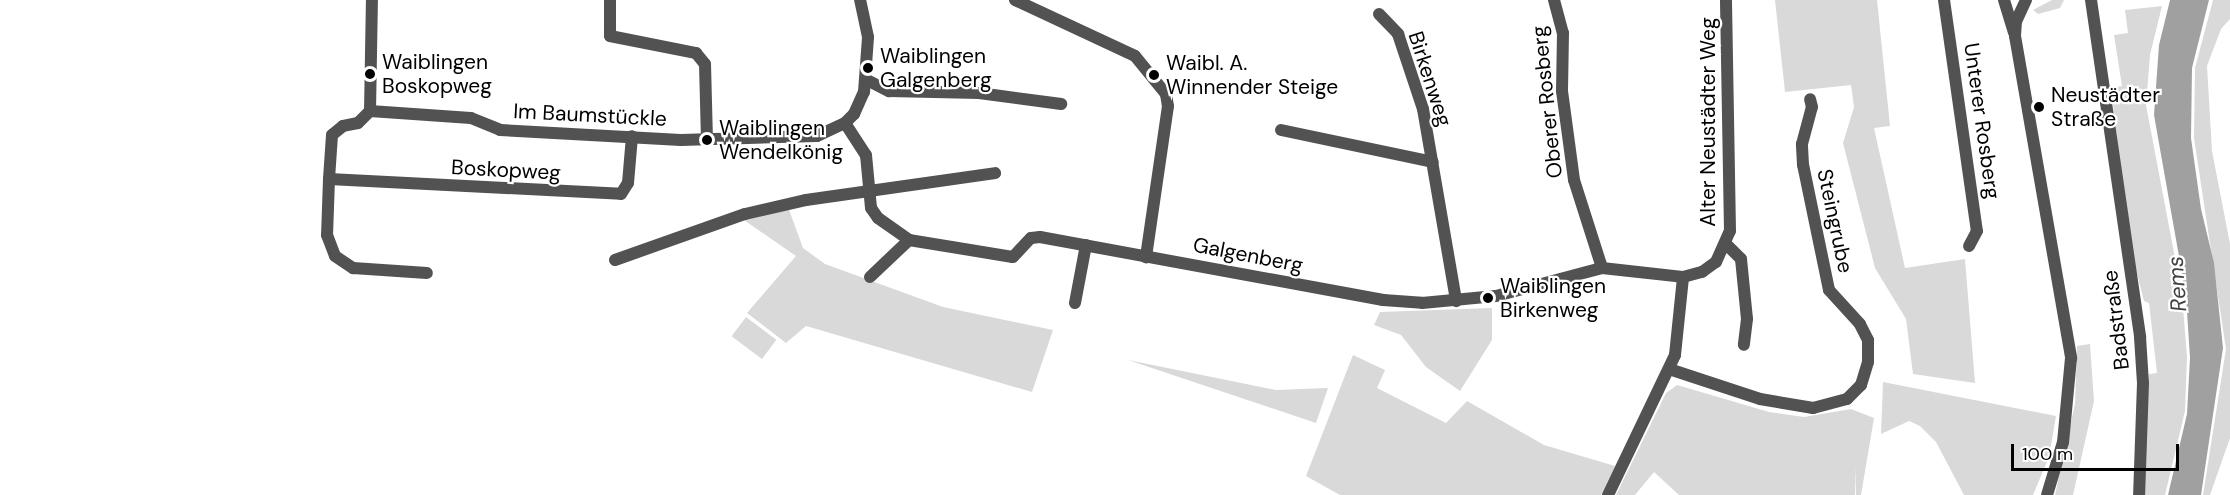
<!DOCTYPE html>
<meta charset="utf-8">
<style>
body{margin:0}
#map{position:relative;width:2230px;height:495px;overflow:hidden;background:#fff;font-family:"DM Sans",sans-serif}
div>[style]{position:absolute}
.green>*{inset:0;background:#d9d9d9;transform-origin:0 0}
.water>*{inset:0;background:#a0a0a0}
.minor>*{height:12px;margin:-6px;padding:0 6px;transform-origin:6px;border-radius:6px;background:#525252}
.dots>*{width:16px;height:16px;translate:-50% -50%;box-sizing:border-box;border:3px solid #fff;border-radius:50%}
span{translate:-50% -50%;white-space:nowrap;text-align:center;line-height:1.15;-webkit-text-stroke:4.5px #fff;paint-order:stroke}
.poi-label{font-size:21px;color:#000}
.left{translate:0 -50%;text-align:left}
.street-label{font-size:21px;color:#000}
.water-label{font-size:22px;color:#414141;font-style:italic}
.scale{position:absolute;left:2011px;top:444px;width:168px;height:27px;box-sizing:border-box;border:3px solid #000;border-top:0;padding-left:8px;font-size:18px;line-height:21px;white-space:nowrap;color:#000;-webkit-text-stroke:4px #fff;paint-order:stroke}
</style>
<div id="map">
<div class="green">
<div style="clip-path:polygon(1775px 0,1877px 0,1890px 126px,1874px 128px,1905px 268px,1965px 259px,1975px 383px,1913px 374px,1906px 319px,1875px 268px,1843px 143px,1854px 107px,1851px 85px,1785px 92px)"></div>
<div style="clip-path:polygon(2052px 0,2064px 0,2060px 8px,2038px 14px,2033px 10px)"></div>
<div style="clip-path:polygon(2213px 0,2230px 0,2230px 19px,2221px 29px,2207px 66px,2212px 151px,2230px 244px,2230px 438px,2210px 495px,2203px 495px,2226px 349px,2194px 138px,2195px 68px)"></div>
<div style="clip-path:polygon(2162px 6px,2150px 55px,2146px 105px,2182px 295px,2187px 357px,2185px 411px,2165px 495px,2142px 495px,2149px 374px,2157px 373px,2149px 303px,2144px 301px,2131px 250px,2111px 88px,2122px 86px,2114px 35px,2128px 33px,2125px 10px)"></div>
<div style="clip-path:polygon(788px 207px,803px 248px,825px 264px,943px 307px,1053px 330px,1032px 392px,806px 326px,786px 343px,747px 313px,796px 256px,741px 218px)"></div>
<div style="clip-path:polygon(1492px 308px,1492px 340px,1460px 391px,1426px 367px,1401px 335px,1374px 325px,1380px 312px)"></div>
<div style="left:746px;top:317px;width:38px;height:24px;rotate:37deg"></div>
<div style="clip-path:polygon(2090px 344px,2094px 401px,2073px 495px,2055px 495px,2075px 404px,2077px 346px)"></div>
<div style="clip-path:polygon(1353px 355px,1385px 370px,1377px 388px,1446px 423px,1467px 401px,1544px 445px,1615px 466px,1601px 495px,1340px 495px,1306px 476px)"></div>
<div style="clip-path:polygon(1128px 360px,1276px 390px,1328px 388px,1316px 423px)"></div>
<div style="clip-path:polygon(1883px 382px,2056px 416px,2049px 457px,2033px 495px,1964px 495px,1936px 442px,1920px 426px,1909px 421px,1881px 434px)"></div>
<div style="clip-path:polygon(1677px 385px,1769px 412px,1804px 417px,1851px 409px,1874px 418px,1861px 495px,1856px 495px,1855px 466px,1855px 495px,1679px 495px,1654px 472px,1635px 495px,1616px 495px,1666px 393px)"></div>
</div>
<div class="water">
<div style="clip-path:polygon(2170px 0,2209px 0,2192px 68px,2191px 138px,2201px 209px,2214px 263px,2223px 348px,2201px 495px,2168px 495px,2187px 414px,2190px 358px,2186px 296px,2154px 115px,2159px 45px)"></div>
</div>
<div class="minor">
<div style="left:610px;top:0;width:36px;rotate:90deg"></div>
<div style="left:610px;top:36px;width:88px;rotate:11.2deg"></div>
<div style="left:696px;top:53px;width:14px;rotate:51deg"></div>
<div style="left:705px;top:64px;width:76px;rotate:88.5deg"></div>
<div style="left:1015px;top:0;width:132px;rotate:25deg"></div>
<div style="left:1135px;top:56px;width:49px;rotate:50.8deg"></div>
<div style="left:1166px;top:94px;width:12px;rotate:81deg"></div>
<div style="left:1168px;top:106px;width:153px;rotate:98.3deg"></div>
<div style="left:1554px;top:0;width:34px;rotate:75deg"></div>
<div style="left:1563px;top:33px;width:58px;rotate:91deg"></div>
<div style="left:1562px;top:91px;width:90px;rotate:82.3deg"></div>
<div style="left:1574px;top:180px;width:92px;rotate:72.3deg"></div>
<div style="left:1944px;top:0;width:233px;rotate:81.9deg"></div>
<div style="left:1977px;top:231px;width:17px;rotate:118deg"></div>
<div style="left:2004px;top:0;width:34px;rotate:73deg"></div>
<div style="left:2026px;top:0;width:23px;rotate:115deg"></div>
<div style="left:2016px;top:21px;width:15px;rotate:94deg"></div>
<div style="left:2015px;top:36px;width:327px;rotate:80.1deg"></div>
<div style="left:2071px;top:358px;width:84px;rotate:95.4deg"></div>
<div style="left:2063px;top:442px;width:55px;rotate:106.8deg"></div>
<div style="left:2091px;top:0;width:341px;rotate:81.7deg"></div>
<div style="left:2140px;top:337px;width:46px;rotate:86.3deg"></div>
<div style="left:2143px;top:383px;width:112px;rotate:92deg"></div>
<div style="left:1379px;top:14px;width:28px;rotate:46deg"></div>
<div style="left:1398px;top:34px;width:79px;rotate:71.6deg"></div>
<div style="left:1423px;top:109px;width:195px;rotate:80.2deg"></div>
<div style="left:867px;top:80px;width:25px;rotate:27deg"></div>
<div style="left:889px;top:91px;width:90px;rotate:1.3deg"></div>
<div style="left:979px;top:93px;width:83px;rotate:7.6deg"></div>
<div style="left:370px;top:111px;width:101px;rotate:4deg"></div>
<div style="left:471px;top:118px;width:31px;rotate:22deg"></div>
<div style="left:500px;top:130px;width:181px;rotate:3.2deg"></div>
<div style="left:681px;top:140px;width:136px;rotate:-1.7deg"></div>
<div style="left:817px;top:136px;width:31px;rotate:-25deg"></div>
<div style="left:845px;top:123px;width:13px;rotate:-45deg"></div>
<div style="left:854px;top:114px;width:24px;rotate:-66deg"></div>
<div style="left:864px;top:92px;width:55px;rotate:-85.8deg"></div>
<div style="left:868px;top:37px;width:38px;rotate:-102deg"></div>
<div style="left:370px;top:111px;width:17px;rotate:135deg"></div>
<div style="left:358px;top:123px;width:15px;rotate:169deg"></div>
<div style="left:343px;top:126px;width:14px;rotate:141deg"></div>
<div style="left:332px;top:135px;width:44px;rotate:93.9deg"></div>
<div style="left:329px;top:179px;width:292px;rotate:2.9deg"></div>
<div style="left:621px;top:194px;width:13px;rotate:-58deg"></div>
<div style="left:628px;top:183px;width:47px;rotate:-85.1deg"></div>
<div style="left:370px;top:111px;width:111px;rotate:-89deg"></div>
<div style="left:845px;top:123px;width:38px;rotate:57deg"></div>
<div style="left:866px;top:155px;width:53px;rotate:84.6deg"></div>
<div style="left:871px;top:208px;width:12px;rotate:55deg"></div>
<div style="left:878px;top:218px;width:38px;rotate:35deg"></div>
<div style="left:909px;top:240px;width:105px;rotate:9.3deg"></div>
<div style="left:1013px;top:257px;width:26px;rotate:-47deg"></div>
<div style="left:1031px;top:238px;width:9px;rotate:-6deg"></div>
<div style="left:1040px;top:237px;width:349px;rotate:10.4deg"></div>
<div style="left:1383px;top:300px;width:39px;rotate:4deg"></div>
<div style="left:1422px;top:303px;width:74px;rotate:-5.4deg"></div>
<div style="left:1496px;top:296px;width:110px;rotate:-14.8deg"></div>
<div style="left:1602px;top:268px;width:81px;rotate:6.3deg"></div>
<div style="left:1683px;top:277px;width:20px;rotate:-15deg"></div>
<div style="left:1702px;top:272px;width:17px;rotate:-36deg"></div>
<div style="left:1716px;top:262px;width:34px;rotate:-66deg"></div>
<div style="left:1730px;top:231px;width:231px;rotate:-91deg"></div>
<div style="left:1281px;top:130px;width:155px;rotate:11.9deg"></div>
<div style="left:329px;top:179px;width:56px;rotate:92deg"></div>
<div style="left:327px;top:235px;width:22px;rotate:69deg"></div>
<div style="left:335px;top:256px;width:22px;rotate:34deg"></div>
<div style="left:353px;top:268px;width:74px;rotate:3.9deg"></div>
<div style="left:1726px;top:244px;width:21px;rotate:45deg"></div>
<div style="left:1741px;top:259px;width:60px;rotate:84.3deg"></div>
<div style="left:1747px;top:319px;width:26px;rotate:97deg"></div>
<div style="left:615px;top:260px;width:138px;rotate:-19.5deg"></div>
<div style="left:745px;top:214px;width:63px;rotate:-12.9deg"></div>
<div style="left:806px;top:200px;width:191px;rotate:-8.1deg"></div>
<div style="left:870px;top:277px;width:54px;rotate:-43.5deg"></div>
<div style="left:1075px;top:303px;width:59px;rotate:-79.3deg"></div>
<div style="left:1669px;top:369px;width:96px;rotate:18.2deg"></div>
<div style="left:1760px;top:399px;width:54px;rotate:9.6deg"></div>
<div style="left:1813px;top:408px;width:35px;rotate:-15deg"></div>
<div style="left:1847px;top:399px;width:20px;rotate:-45deg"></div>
<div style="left:1861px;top:385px;width:24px;rotate:-73deg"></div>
<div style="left:1868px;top:362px;width:22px;rotate:-90deg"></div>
<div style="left:1868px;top:340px;width:18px;rotate:-117deg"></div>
<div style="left:1860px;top:324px;width:46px;rotate:-132.4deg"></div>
<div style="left:1829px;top:290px;width:128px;rotate:-101.7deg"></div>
<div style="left:1803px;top:165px;width:21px;rotate:-93deg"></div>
<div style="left:1802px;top:144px;width:38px;rotate:-75deg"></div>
<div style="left:1812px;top:107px;width:8px;rotate:-104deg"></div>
<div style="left:1608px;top:495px;width:155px;rotate:-64.4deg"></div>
<div style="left:1675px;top:355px;width:78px;rotate:-84.1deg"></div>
</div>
<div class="dots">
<div style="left:868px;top:68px;background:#000"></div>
<div style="left:370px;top:74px;background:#000"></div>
<div style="left:1154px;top:75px;background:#000"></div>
<div style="left:2039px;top:107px;background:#000"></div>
<div style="left:707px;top:140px;background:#000"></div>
<div style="left:1488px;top:298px;background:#000"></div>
</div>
<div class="poi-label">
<span class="left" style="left:880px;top:68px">Waiblingen<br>Galgenberg</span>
<span class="left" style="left:382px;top:74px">Waiblingen<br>Boskopweg</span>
<span class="left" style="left:1166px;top:75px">Waibl. A.<br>Winnender Steige</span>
<span class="left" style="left:2051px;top:107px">Neustädter<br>Straße</span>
<span class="left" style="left:719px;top:140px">Waiblingen<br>Wendelkönig</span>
<span class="left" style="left:1500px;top:298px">Waiblingen<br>Birkenweg</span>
</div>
<div class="street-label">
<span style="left:1430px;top:79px;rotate:72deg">Birkenweg</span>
<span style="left:1547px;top:102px;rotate:-96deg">Oberer Rosberg</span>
<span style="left:590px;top:115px;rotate:3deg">Im Baumstückle</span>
<span style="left:1982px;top:121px;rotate:82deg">Unterer Rosberg</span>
<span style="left:1708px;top:122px;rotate:-90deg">Alter Neustädter Weg</span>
<span style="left:506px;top:170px;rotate:3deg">Boskopweg</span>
<span style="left:1835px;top:221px;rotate:78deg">Steingrube</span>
<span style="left:1248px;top:255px;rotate:11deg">Galgenberg</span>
<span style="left:2116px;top:320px;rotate:-97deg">Badstraße</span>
</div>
<div class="water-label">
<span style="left:2177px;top:284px;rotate:-94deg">Rems</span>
</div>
<div class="scale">100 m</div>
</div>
